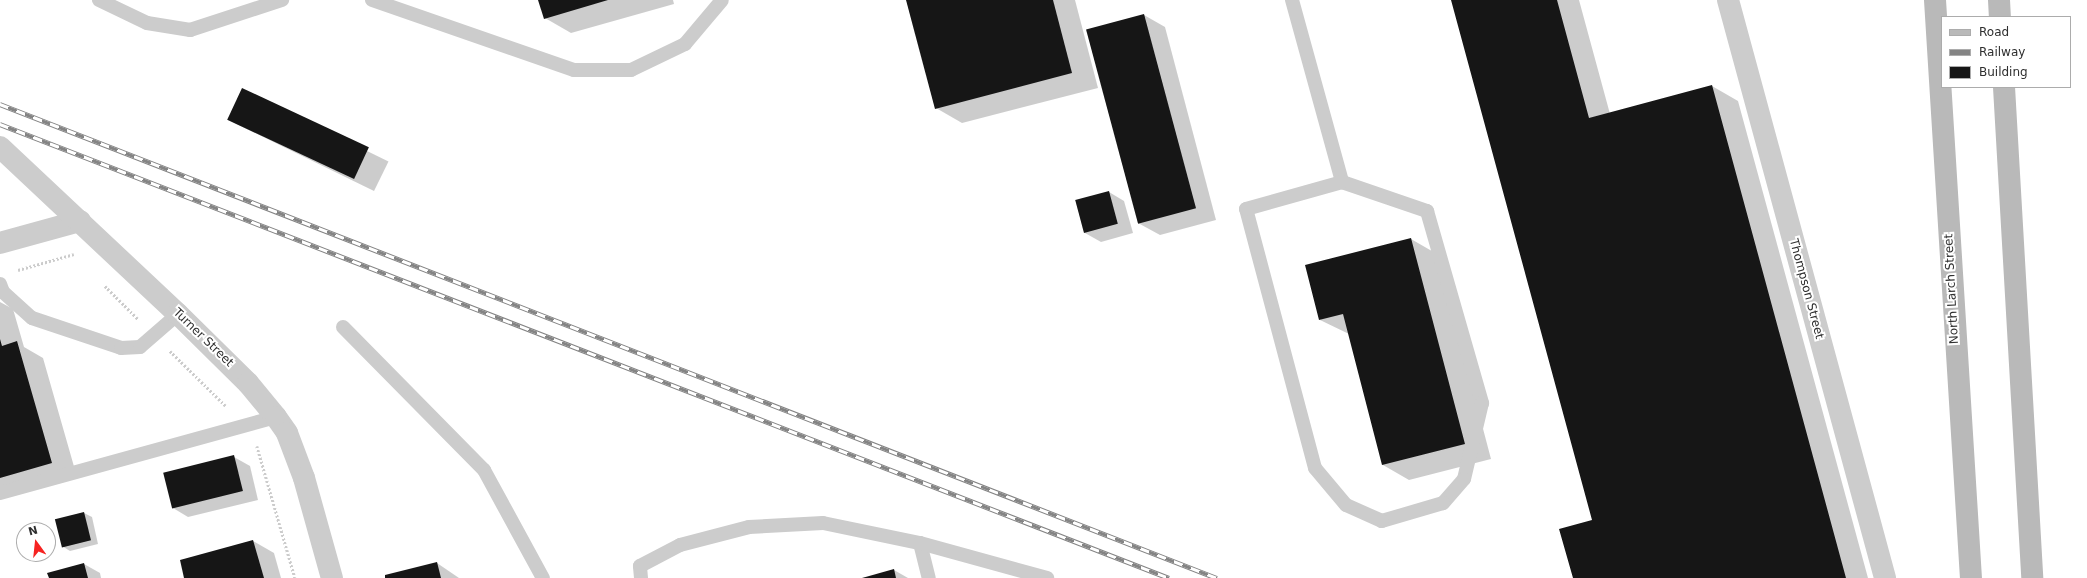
<!DOCTYPE html>
<style>
body{margin:0}
#map{position:relative;width:2087px;height:578px;overflow:hidden;background:#fff;font-family:"DejaVu Sans",sans-serif}
div>[style]{position:absolute}
.shadow>*{inset:0;background:#0003;transform-origin:0 0}
.building>*{inset:0;background:#161616;transform-origin:0 0}
.path>*{height:2.5px;margin-top:-1.25px;transform-origin:0;background:repeating-linear-gradient(90deg,#ccc 0 2px,transparent 0 4px)}
.service>*{height:14px;margin:-7px;padding:0 7px;transform-origin:7px;border-radius:7px;background:#ccc}
.minor>*{height:22px;margin:-11px;padding:0 11px;transform-origin:11px;border-radius:11px;background:#ccc}
.tertiary>*{height:22px;margin:-11px;padding:0 11px;transform-origin:11px;border-radius:11px;background:#ccc}
.secondary>*{height:22px;margin:-11px;padding:0 11px;transform-origin:11px;border-radius:11px;background:#b9b9b9}
.rail>*{height:4.5px;margin-top:-2.25px;transform-origin:0;background:repeating-linear-gradient(90deg,#fff 0 9px,#848484 0 18px);box-sizing:border-box;border-block:1px solid #848484}
span{translate:-50% -50%;white-space:nowrap;text-align:center;line-height:1.15;-webkit-text-stroke:4px #fff;paint-order:stroke}
.street-label{font-size:12px;color:#2f2f2f}
.legend{position:absolute;left:1941px;top:16px;width:130px;height:72px;box-sizing:border-box;background:#fff;border:1px solid #acacac;margin:0;padding:5px 7px;list-style:none;font-size:12px;color:#2f2f2f}
.legend li{display:flex;align-items:center;gap:8px;height:20px}
.legend b{width:20px;border:1px solid #acacac}
.north{position:absolute;left:16px;top:522px;width:40px;height:40px;box-sizing:border-box;background:#fff;border:1px solid #acacac;border-radius:50%;rotate:345deg;font-size:11px;font-weight:700;line-height:16px;text-align:center;color:#2f2f2f}
.north::after{content:'';display:block;margin:auto;width:14px;height:18px;background:#f62321;clip-path:polygon(50% 0,100% 100%,50% 72%,0 100%)}
</style>
<div id="map">
<div class="shadow">
<div style="clip-path:polygon(539px 0,673px 0,674px 4px,571px 33px,545px 18px)"></div>
<div style="clip-path:polygon(907px 0,1075px 0,1098px 88px,962px 123px,936px 108px)"></div>
<div style="clip-path:polygon(1452px 0,1579px 0,1610px 114px,1712px 86px,1738px 101px,1868px 578px,1574px 578px,1594px 520px)"></div>
<div style="clip-path:polygon(1144px 15px,1165px 27px,1216px 220px,1160px 235px,1138px 223px)"></div>
<div style="left:242px;top:90px;width:163px;height:33px;rotate:26deg"></div>
<div style="clip-path:polygon(1109px 192px,1124px 201px,1133px 233px,1101px 242px,1085px 233px)"></div>
<div style="clip-path:polygon(1411px 239px,1437px 254px,1491px 459px,1409px 480px,1383px 465px,1349px 334px,1320px 320px)"></div>
<div style="clip-path:polygon(0 302px,13px 309px,24px 347px,43px 358px,77px 477px,0 497px)"></div>
<div style="clip-path:polygon(234px 457px,250px 466px,258px 500px,188px 517px,173px 508px)"></div>
<div style="clip-path:polygon(84px 513px,92px 517px,98px 544px,70px 551px,62px 546px)"></div>
<div style="clip-path:polygon(253px 541px,274px 553px,281px 578px,185px 578px)"></div>
<div style="clip-path:polygon(437px 563px,459px 578px,386px 578px)"></div>
<div style="clip-path:polygon(84px 564px,100px 573px,101px 578px,50px 578px)"></div>
<div style="clip-path:polygon(894px 570px,908px 578px,864px 578px)"></div>
</div>
<div class="building">
<div style="clip-path:polygon(538px 0,608px 0,544px 19px)"></div>
<div style="clip-path:polygon(906px 0,1053px 0,1072px 73px,935px 109px)"></div>
<div style="clip-path:polygon(1451px 0,1557px 0,1589px 118px,1712px 85px,1846px 578px,1573px 578px,1559px 529px,1592px 520px)"></div>
<div style="left:1144px;top:14px;width:201px;height:60px;rotate:75deg"></div>
<div style="left:242px;top:88px;width:140px;height:35px;rotate:25deg"></div>
<div style="left:1109px;top:191px;width:34px;height:35px;rotate:75deg"></div>
<div style="clip-path:polygon(1411px 238px,1465px 444px,1382px 465px,1343px 314px,1319px 320px,1305px 265px)"></div>
<div style="clip-path:polygon(0 339px,2px 346px,17px 341px,52px 463px,0 478px)"></div>
<div style="left:234px;top:455px;width:37px;height:73px;rotate:76deg"></div>
<div style="left:84px;top:512px;width:29px;height:30px;rotate:76deg"></div>
<div style="clip-path:polygon(253px 540px,264px 578px,184px 578px,180px 560px)"></div>
<div style="clip-path:polygon(437px 562px,441px 578px,385px 578px,385px 575px)"></div>
<div style="clip-path:polygon(84px 563px,88px 578px,49px 578px,47px 573px)"></div>
<div style="clip-path:polygon(894px 569px,896px 578px,862px 578px)"></div>
</div>
<div class="path">
<div style="left:18px;top:270px;width:58px;rotate:-15.9deg"></div>
<div style="left:105px;top:286px;width:47px;rotate:45deg"></div>
<div style="left:170px;top:351px;width:78px;rotate:44.5deg"></div>
<div style="left:257px;top:446px;width:137px;rotate:73.9deg"></div>
</div>
<div class="service">
<div style="left:99px;top:0;width:53px;rotate:25.6deg"></div>
<div style="left:147px;top:23px;width:44px;rotate:9.2deg"></div>
<div style="left:190px;top:30px;width:97px;rotate:-18.1deg"></div>
<div style="left:372px;top:0;width:214px;rotate:19.1deg"></div>
<div style="left:574px;top:70px;width:57px"></div>
<div style="left:631px;top:70px;width:60px;rotate:-25.7deg"></div>
<div style="left:685px;top:44px;width:57px;rotate:-49.9deg"></div>
<div style="left:1292px;top:0;width:189px;rotate:74.6deg"></div>
<div style="left:1342px;top:182px;width:90px;rotate:18.8deg"></div>
<div style="left:1427px;top:211px;width:200px;rotate:74deg"></div>
<div style="left:1482px;top:403px;width:78px;rotate:103.3deg"></div>
<div style="left:1464px;top:479px;width:32px;rotate:131deg"></div>
<div style="left:1443px;top:503px;width:64px;rotate:163.6deg"></div>
<div style="left:1382px;top:521px;width:39px;rotate:-156deg"></div>
<div style="left:1346px;top:505px;width:48px;rotate:-130deg"></div>
<div style="left:1315px;top:468px;width:268px;rotate:-104.9deg"></div>
<div style="left:1246px;top:209px;width:100px;rotate:-15.7deg"></div>
<div style="left:0;top:284px;width:9px;rotate:69deg"></div>
<div style="left:3px;top:292px;width:39px;rotate:42deg"></div>
<div style="left:32px;top:318px;width:94px;rotate:18.6deg"></div>
<div style="left:121px;top:348px;width:19px;rotate:-3deg"></div>
<div style="left:140px;top:347px;width:50px;rotate:-41deg"></div>
<div style="left:343px;top:327px;width:201px;rotate:45.4deg"></div>
<div style="left:484px;top:470px;width:123px;rotate:61.4deg"></div>
<div style="left:0;top:493px;width:286px;rotate:-15.4deg"></div>
<div style="left:920px;top:543px;width:36px;rotate:76deg"></div>
<div style="left:641px;top:578px;width:12px;rotate:-95deg"></div>
<div style="left:640px;top:566px;width:45px;rotate:-27.7deg"></div>
<div style="left:680px;top:545px;width:71px;rotate:-14.6deg"></div>
<div style="left:749px;top:527px;width:74px;rotate:-3.1deg"></div>
<div style="left:823px;top:523px;width:99px;rotate:11.7deg"></div>
<div style="left:920px;top:543px;width:132px;rotate:15.4deg"></div>
</div>
<div class="minor">
<div style="left:1728px;top:0;width:599px;rotate:74.8deg"></div>
<div style="left:0;top:243px;width:83px;rotate:-15.4deg"></div>
</div>
<div class="tertiary">
<div style="left:0;top:147px;width:244px;rotate:43.2deg"></div>
<div style="left:178px;top:314px;width:98px;rotate:44.6deg"></div>
<div style="left:248px;top:383px;width:44px;rotate:50.5deg"></div>
<div style="left:276px;top:417px;width:19px;rotate:55deg"></div>
<div style="left:287px;top:433px;width:48px;rotate:69.3deg"></div>
<div style="left:304px;top:478px;width:104px;rotate:74.4deg"></div>
</div>
<div class="secondary">
<div style="left:1935px;top:0;width:579px;rotate:86.44deg"></div>
<div style="left:1999px;top:0;width:17px;rotate:87deg"></div>
<div style="left:2004px;top:87px;width:492px;rotate:86.7deg"></div>
</div>
<div class="rail">
<div style="left:0;top:104px;width:1306px;rotate:21.28deg"></div>
<div style="left:0;top:124px;width:1254px;rotate:21.22deg"></div>
</div>
<div class="street-label">
<span style="left:1806px;top:289px;rotate:75deg">Thompson Street</span>
<span style="left:1952px;top:289px;rotate:-93deg">North Larch Street</span>
<span style="left:203px;top:338px;rotate:44deg">Turner Street</span>
</div>
<ul class="legend">
<li><b style="height:5px;background:#b9b9b9"></b>Road</li>
<li><b style="height:5px;background:#848484"></b>Railway</li>
<li><b style="height:11px;background:#161616"></b>Building</li>
</ul>
<div class="north">N</div>
</div>
